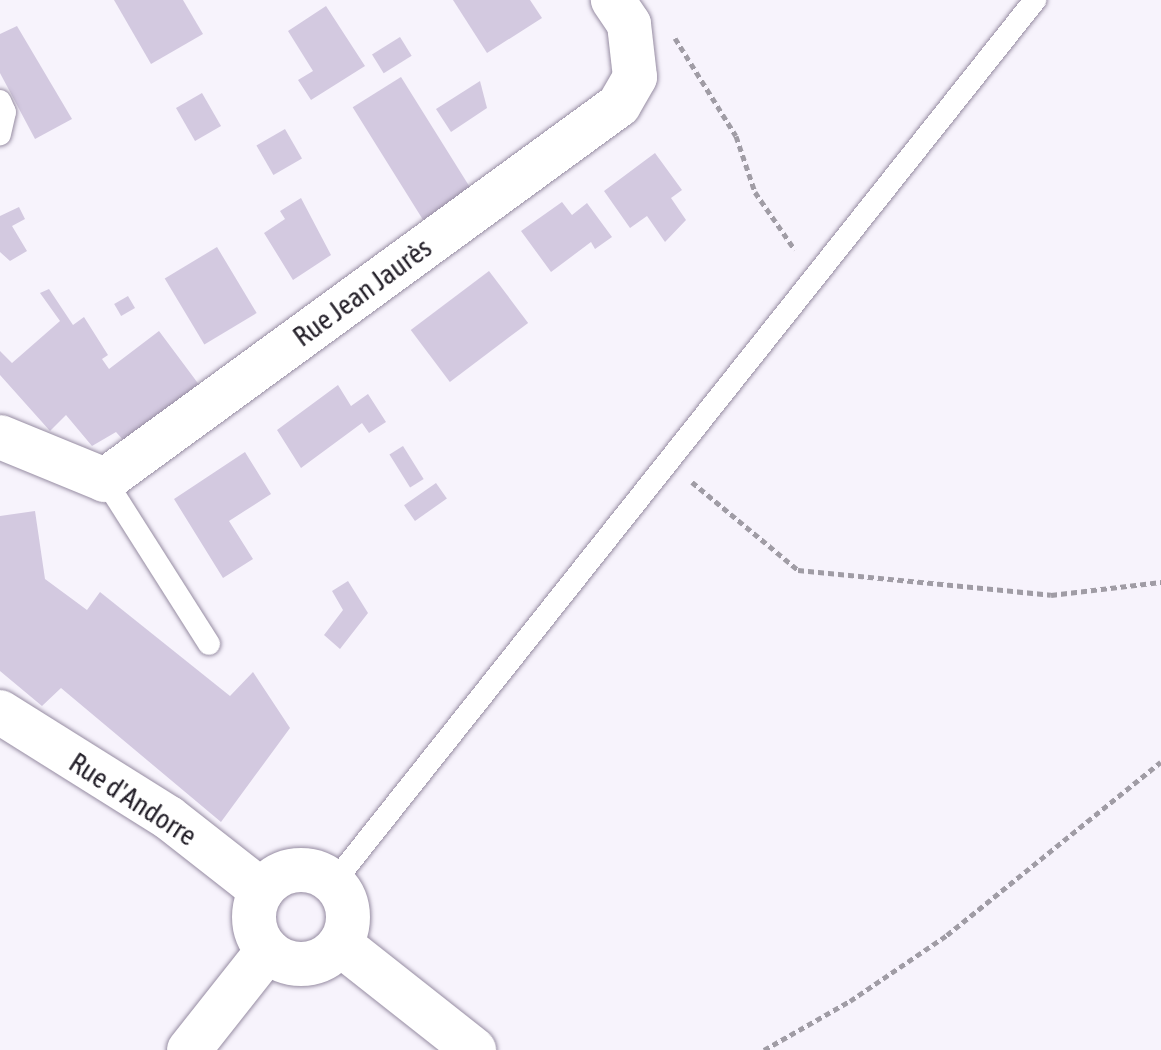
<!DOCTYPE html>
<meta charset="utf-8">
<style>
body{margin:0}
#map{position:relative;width:1161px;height:1050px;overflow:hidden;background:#f7f3fc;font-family:"Asap Condensed",sans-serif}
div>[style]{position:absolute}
.building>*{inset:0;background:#d3c9e0;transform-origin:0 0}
.path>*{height:5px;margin-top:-2.5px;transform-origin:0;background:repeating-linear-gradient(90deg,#a09ca5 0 6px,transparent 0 10px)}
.roads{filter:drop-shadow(0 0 2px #968ca2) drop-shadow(0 0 2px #968ca2)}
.service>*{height:22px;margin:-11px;padding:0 11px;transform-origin:11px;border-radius:11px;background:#fff}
.minor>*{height:44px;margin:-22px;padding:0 22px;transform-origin:22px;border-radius:22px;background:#fff}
.secondary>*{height:44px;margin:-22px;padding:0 22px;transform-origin:22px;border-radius:22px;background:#fff}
.secondary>.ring{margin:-22px;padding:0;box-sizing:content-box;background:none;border:44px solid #fff;border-radius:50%}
span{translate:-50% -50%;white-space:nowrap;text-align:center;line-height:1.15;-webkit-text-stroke:8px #fff;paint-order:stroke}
.street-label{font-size:28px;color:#26222b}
</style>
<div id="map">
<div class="building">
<div style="clip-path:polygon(114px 0,183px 0,203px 34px,151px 64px)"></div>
<div style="clip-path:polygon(453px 0,530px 0,542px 18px,487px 53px)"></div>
<div style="clip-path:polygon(326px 6px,365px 66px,311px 100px,298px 80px,313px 71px,288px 31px)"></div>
<div style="clip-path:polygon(17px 26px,72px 119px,35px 139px,0 73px,0 34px)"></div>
<div style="left:400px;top:37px;width:22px;height:33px;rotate:58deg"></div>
<div style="left:401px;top:77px;width:133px;height:57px;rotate:58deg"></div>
<div style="clip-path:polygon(480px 81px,487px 108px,451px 132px,436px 109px)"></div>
<div style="left:202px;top:93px;width:38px;height:30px;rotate:60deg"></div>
<div style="left:285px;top:129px;width:34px;height:33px;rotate:60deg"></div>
<div style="clip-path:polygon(655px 153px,682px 190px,671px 198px,686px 220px,665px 242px,647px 216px,630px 228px,604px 191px)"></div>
<div style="clip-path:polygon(301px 198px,331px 255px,293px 280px,264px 233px,285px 219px,280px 211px)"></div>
<div style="clip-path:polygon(562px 202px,572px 215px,587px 203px,612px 237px,595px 249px,591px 242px,551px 272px,521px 231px)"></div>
<div style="clip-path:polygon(19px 207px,25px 219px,12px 226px,27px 251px,10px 261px,0 252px,0 216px)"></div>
<div style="left:217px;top:247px;width:77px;height:61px;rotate:59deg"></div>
<div style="left:489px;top:271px;width:65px;height:98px;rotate:53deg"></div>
<div style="clip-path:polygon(49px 289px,73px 325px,84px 317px,108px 355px,102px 359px,109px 369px,159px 331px,200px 386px,124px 441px,116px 432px,92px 446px,66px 415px,50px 431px,0 375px,0 351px,12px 363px,60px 321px,40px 293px)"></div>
<div style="left:128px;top:296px;width:14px;height:16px;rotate:60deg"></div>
<div style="clip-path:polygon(338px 385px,351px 406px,368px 394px,386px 422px,369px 433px,362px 423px,301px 468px,277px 430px)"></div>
<div style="left:403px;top:446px;width:39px;height:16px;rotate:58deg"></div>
<div style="clip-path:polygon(245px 452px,271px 494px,229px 521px,253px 559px,223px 578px,174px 499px)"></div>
<div style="left:436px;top:483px;width:19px;height:39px;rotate:55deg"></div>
<div style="clip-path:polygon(35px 511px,45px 579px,87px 610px,100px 592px,230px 696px,253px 672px,290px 728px,221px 822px,61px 688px,42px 706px,0 671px,0 516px)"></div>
<div style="clip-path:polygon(348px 581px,368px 613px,340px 649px,324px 635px,343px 610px,332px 591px)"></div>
</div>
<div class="path">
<div style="left:675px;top:38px;width:115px;rotate:58.1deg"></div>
<div style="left:736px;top:136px;width:59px;rotate:71.3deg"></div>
<div style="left:755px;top:192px;width:70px;rotate:55.4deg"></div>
<div style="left:692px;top:482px;width:138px;rotate:39.7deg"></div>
<div style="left:798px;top:570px;width:254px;rotate:5.6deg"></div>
<div style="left:1051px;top:595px;width:111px;rotate:-6.7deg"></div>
<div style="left:764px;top:1050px;width:99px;rotate:-29.7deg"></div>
<div style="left:850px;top:1001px;width:117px;rotate:-34.2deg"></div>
<div style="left:947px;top:935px;width:275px;rotate:-39deg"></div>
</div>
<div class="roads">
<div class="service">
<div style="left:0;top:101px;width:12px;rotate:66deg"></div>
<div style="left:5px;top:112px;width:23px;rotate:103deg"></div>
<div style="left:105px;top:480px;width:194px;rotate:57.6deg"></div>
<div style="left:334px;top:882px;width:1127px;rotate:-51.52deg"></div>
</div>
<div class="minor">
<div style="left:0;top:437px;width:113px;rotate:22.3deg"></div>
<div style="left:105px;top:480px;width:636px;rotate:-36.11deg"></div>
<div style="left:619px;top:105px;width:32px;rotate:-60deg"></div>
<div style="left:635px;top:77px;width:53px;rotate:-96.5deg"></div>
<div style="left:629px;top:24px;width:29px;rotate:-124deg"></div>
<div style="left:340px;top:944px;width:171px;rotate:38.3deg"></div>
</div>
<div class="secondary">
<div style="left:0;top:712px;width:199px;rotate:32.1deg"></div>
<div style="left:169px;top:818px;width:118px;rotate:38.1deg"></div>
<div class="ring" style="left:254px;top:870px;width:50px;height:50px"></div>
<div style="left:189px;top:1050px;width:127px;rotate:-51.7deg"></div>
</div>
</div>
<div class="street-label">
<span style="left:362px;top:292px;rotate:-36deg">Rue Jean Jaurès</span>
<span style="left:133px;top:799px;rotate:33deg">Rue d'Andorre</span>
</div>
</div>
